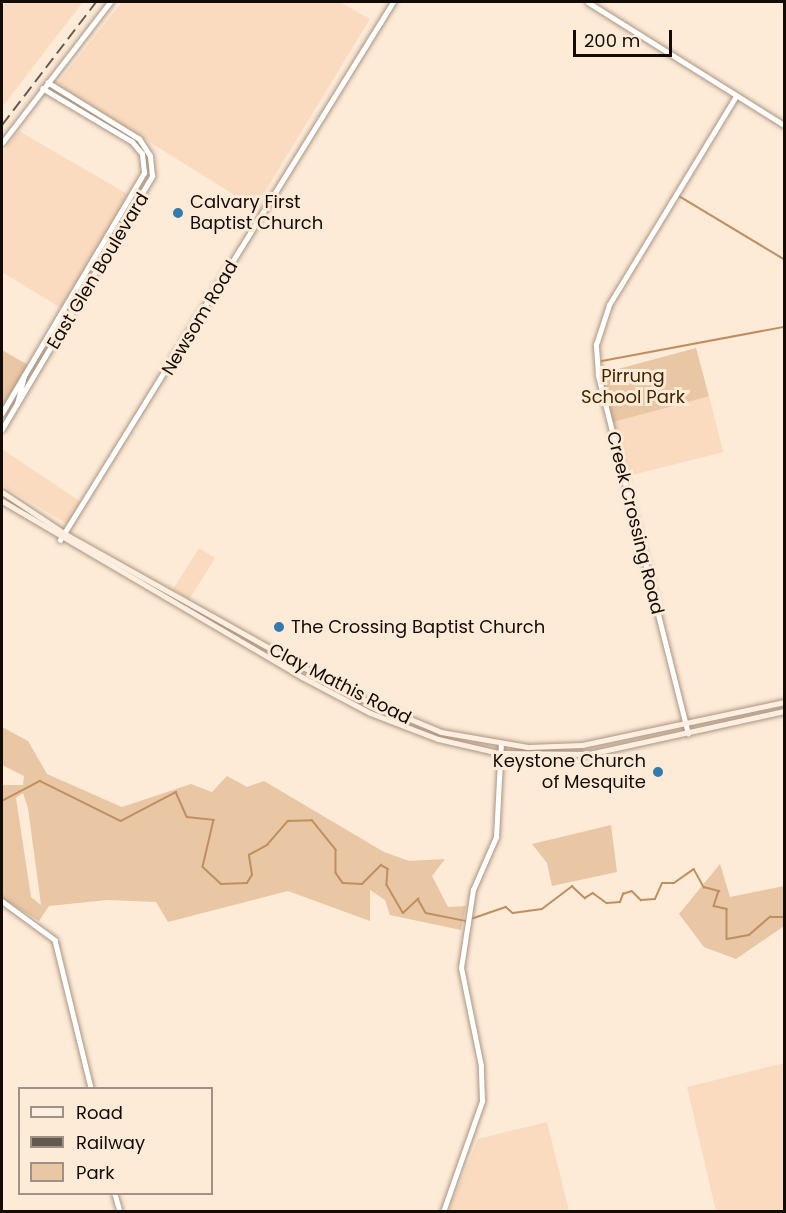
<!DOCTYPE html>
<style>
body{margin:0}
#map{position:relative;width:786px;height:1213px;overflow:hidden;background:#fdead7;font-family:Poppins,sans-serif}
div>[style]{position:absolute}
.built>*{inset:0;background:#fadbbf;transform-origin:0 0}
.green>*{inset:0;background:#e9c6a4;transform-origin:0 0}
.stream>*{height:1.5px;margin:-0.75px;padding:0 0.75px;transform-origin:0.75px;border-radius:0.75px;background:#bf8f5f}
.roads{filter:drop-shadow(0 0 2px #ab9580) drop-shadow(0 0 2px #ab9580)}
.tertiary>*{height:4.5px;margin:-2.25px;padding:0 2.25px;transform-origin:2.25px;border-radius:2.25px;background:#fff}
.secondary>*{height:5px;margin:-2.5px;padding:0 2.5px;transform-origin:2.5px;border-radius:2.5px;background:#feeee0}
.rail>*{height:1.5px;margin-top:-0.75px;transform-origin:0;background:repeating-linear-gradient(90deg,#64594d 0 12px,transparent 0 18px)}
.dots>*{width:16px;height:16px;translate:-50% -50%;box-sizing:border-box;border:3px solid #fdead7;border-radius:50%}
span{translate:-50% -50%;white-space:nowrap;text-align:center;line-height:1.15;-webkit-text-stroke:6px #fdead7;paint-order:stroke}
.poi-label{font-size:18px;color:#130c05}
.left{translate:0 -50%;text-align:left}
.right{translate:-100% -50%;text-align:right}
.street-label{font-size:18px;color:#130c05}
.park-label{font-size:18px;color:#442400}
.frame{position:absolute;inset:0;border:3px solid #130c05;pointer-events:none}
.legend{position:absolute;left:18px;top:1087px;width:195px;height:108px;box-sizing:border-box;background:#fdead7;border:2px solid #9f9183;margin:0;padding:8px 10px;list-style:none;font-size:18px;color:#130c05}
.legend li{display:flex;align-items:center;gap:12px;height:30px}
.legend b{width:30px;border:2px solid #9f9183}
.scale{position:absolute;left:573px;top:30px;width:99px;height:27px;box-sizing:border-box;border:3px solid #130c05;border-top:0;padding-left:8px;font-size:18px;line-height:21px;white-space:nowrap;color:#130c05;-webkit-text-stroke:4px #fdead7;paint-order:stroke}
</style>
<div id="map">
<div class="built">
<div style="clip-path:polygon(2px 2px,83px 2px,2px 107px)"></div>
<div style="clip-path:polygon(122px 2px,340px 2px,370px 19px,255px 208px,57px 84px)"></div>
<div style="clip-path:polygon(19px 131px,129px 195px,61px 308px,2px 272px,2px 153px)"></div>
<div style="left:709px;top:396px;width:58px;height:101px;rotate:76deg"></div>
<div style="clip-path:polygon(2px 449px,81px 502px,67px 524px,2px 485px)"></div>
<div style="left:199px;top:548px;width:19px;height:49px;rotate:32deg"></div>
<div style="clip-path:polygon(784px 1063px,784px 1211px,716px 1211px,687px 1087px)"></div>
<div style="clip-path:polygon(547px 1122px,569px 1211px,448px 1212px,478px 1139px)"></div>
</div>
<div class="green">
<div style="left:696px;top:348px;width:50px;height:101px;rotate:75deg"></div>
<div style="clip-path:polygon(2px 350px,28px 365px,2px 407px)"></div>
<div style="clip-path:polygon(evenodd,2px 727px,28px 741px,47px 774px,122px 807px,191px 784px,212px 792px,227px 776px,247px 787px,264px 781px,384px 852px,409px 861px,445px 859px,432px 876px,448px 907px,466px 906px,461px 930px,390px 915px,385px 900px,370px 890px,370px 921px,288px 891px,168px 922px,156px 902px,107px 900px,49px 906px,39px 921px,2px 898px,2px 785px,23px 785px,24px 776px,2px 765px,2px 727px,23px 793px,28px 808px,41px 905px,31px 897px,16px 798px,23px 793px)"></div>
<div style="clip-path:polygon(611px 825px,617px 872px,552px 886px,547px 863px,532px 844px)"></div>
<div style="clip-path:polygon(720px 864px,730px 897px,784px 886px,784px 926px,736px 959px,704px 947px,679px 914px)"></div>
</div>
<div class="stream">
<div style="left:679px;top:196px;width:122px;rotate:31deg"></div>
<div style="left:602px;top:361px;width:185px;rotate:-10.6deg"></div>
<div style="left:2px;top:801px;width:43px;rotate:-27.8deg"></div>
<div style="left:40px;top:781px;width:90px;rotate:26.3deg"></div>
<div style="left:121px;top:821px;width:62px;rotate:-27.8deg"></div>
<div style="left:176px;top:792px;width:27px;rotate:66deg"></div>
<div style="left:187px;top:817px;width:27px;rotate:6deg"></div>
<div style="left:214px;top:820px;width:48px;rotate:103.2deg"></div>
<div style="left:203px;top:867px;width:25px;rotate:43deg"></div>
<div style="left:221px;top:884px;width:26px;rotate:-2deg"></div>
<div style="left:247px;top:883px;width:9px;rotate:-58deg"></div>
<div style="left:252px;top:875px;width:20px;rotate:-99deg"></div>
<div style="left:249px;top:855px;width:21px;rotate:-29deg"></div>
<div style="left:267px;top:845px;width:32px;rotate:-49deg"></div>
<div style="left:288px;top:821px;width:24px;rotate:-2deg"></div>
<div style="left:312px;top:820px;width:38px;rotate:51deg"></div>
<div style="left:336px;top:850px;width:23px;rotate:90deg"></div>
<div style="left:336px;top:873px;width:12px;rotate:55deg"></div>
<div style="left:343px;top:883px;width:19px;rotate:3deg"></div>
<div style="left:362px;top:884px;width:27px;rotate:-45deg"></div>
<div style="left:381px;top:865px;width:8px;rotate:30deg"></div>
<div style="left:388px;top:869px;width:16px;rotate:94deg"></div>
<div style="left:387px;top:885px;width:32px;rotate:60deg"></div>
<div style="left:403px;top:913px;width:21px;rotate:-43deg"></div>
<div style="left:418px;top:899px;width:16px;rotate:60deg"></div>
<div style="left:426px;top:913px;width:41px;rotate:11.3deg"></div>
<div style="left:471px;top:919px;width:37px;rotate:-19deg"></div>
<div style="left:506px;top:907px;width:9px;rotate:41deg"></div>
<div style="left:513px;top:913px;width:29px;rotate:-8deg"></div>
<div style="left:542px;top:909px;width:38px;rotate:-37deg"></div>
<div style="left:572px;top:886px;width:18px;rotate:43deg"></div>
<div style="left:585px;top:898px;width:9px;rotate:-32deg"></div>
<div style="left:593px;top:893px;width:17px;rotate:36deg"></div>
<div style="left:607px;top:903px;width:13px;rotate:-4deg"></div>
<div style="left:620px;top:902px;width:9px;rotate:-69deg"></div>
<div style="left:623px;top:894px;width:9px;rotate:-18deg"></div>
<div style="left:632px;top:891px;width:13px;rotate:45deg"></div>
<div style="left:641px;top:900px;width:14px;rotate:-4deg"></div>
<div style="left:655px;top:899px;width:17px;rotate:-66deg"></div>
<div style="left:662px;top:883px;width:12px"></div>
<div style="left:674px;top:883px;width:24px;rotate:-35deg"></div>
<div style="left:694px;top:869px;width:21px;rotate:61deg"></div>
<div style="left:704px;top:887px;width:16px;rotate:15deg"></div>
<div style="left:719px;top:891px;width:16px;rotate:108deg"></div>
<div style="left:714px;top:906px;width:13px;rotate:13deg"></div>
<div style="left:727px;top:909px;width:30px;rotate:90deg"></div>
<div style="left:727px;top:939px;width:22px;rotate:-10deg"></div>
<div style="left:749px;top:935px;width:28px;rotate:-41deg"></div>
<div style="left:770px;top:917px;width:14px"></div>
</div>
<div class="roads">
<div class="tertiary">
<div style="left:588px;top:2px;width:231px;rotate:32.1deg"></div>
<div style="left:2px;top:143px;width:178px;rotate:-52.5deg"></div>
<div style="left:17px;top:404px;width:29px;rotate:-76deg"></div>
<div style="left:2px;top:413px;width:279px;rotate:-59.4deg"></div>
<div style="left:144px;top:173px;width:19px;rotate:-96deg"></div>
<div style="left:142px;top:154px;width:16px;rotate:-130deg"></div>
<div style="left:132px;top:142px;width:104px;rotate:-149.2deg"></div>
<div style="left:2px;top:429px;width:294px;rotate:-59.3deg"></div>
<div style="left:152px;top:176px;width:20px;rotate:-96deg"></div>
<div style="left:150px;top:156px;width:20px;rotate:-123deg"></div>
<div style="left:139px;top:139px;width:107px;rotate:-148.4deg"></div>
<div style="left:60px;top:540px;width:633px;rotate:-58.24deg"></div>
<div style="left:688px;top:734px;width:370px;rotate:-104.1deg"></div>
<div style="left:598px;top:375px;width:30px;rotate:-94deg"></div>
<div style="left:596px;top:345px;width:42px;rotate:-72deg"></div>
<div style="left:609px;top:305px;width:245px;rotate:-58.7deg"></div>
<div style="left:2px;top:901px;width:66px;rotate:36.3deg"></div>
<div style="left:55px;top:940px;width:152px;rotate:76.3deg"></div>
<div style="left:115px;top:1194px;width:19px;rotate:74deg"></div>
<div style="left:443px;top:1212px;width:118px;rotate:-70.6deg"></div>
<div style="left:482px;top:1101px;width:35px;rotate:-92deg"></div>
<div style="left:481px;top:1066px;width:100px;rotate:-101.5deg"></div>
<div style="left:461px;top:968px;width:79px;rotate:-81.3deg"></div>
<div style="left:473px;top:890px;width:58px;rotate:-66.5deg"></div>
<div style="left:496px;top:837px;width:94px;rotate:-87deg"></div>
</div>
<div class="secondary">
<div style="left:2px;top:492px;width:78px;rotate:33.5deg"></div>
<div style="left:67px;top:535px;width:330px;rotate:29.2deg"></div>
<div style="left:355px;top:696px;width:93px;rotate:22.7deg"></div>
<div style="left:441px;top:732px;width:88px;rotate:9.8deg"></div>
<div style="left:528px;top:747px;width:54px;rotate:-2.1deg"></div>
<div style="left:582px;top:745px;width:207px;rotate:-12deg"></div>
<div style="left:2px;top:501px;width:348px;rotate:30.4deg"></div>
<div style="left:302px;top:677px;width:77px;rotate:27.9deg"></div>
<div style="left:370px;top:713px;width:73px;rotate:20.9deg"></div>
<div style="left:438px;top:739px;width:63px;rotate:12.9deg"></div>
<div style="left:499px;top:753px;width:90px;rotate:0.6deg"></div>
<div style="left:589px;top:754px;width:200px;rotate:-12.4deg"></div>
</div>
</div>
<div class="rail">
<div style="left:2px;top:125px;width:155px;rotate:-52.6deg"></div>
</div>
<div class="dots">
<div style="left:178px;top:213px;background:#357aaf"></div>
<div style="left:279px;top:627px;background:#357aaf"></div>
<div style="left:658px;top:772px;background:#357aaf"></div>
</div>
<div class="poi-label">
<span class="left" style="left:190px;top:213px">Calvary First<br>Baptist Church</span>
<span class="left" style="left:291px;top:627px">The Crossing Baptist Church</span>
<span class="right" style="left:646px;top:772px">Keystone Church<br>of Mesquite</span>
</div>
<div class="street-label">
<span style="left:98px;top:271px;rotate:-59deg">East Glen Boulevard</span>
<span style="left:200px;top:318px;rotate:-59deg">Newsom Road</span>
<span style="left:635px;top:523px;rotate:76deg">Creek Crossing Road</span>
<span style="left:340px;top:684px;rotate:27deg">Clay Mathis Road</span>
</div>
<div class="park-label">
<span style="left:633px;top:387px">Pirrung<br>School Park</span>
</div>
<div class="frame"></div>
<ul class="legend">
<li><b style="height:8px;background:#feeee0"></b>Road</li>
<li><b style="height:8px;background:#64594d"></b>Railway</li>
<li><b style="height:16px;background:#e9c6a4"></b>Park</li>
</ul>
<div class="scale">200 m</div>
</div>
